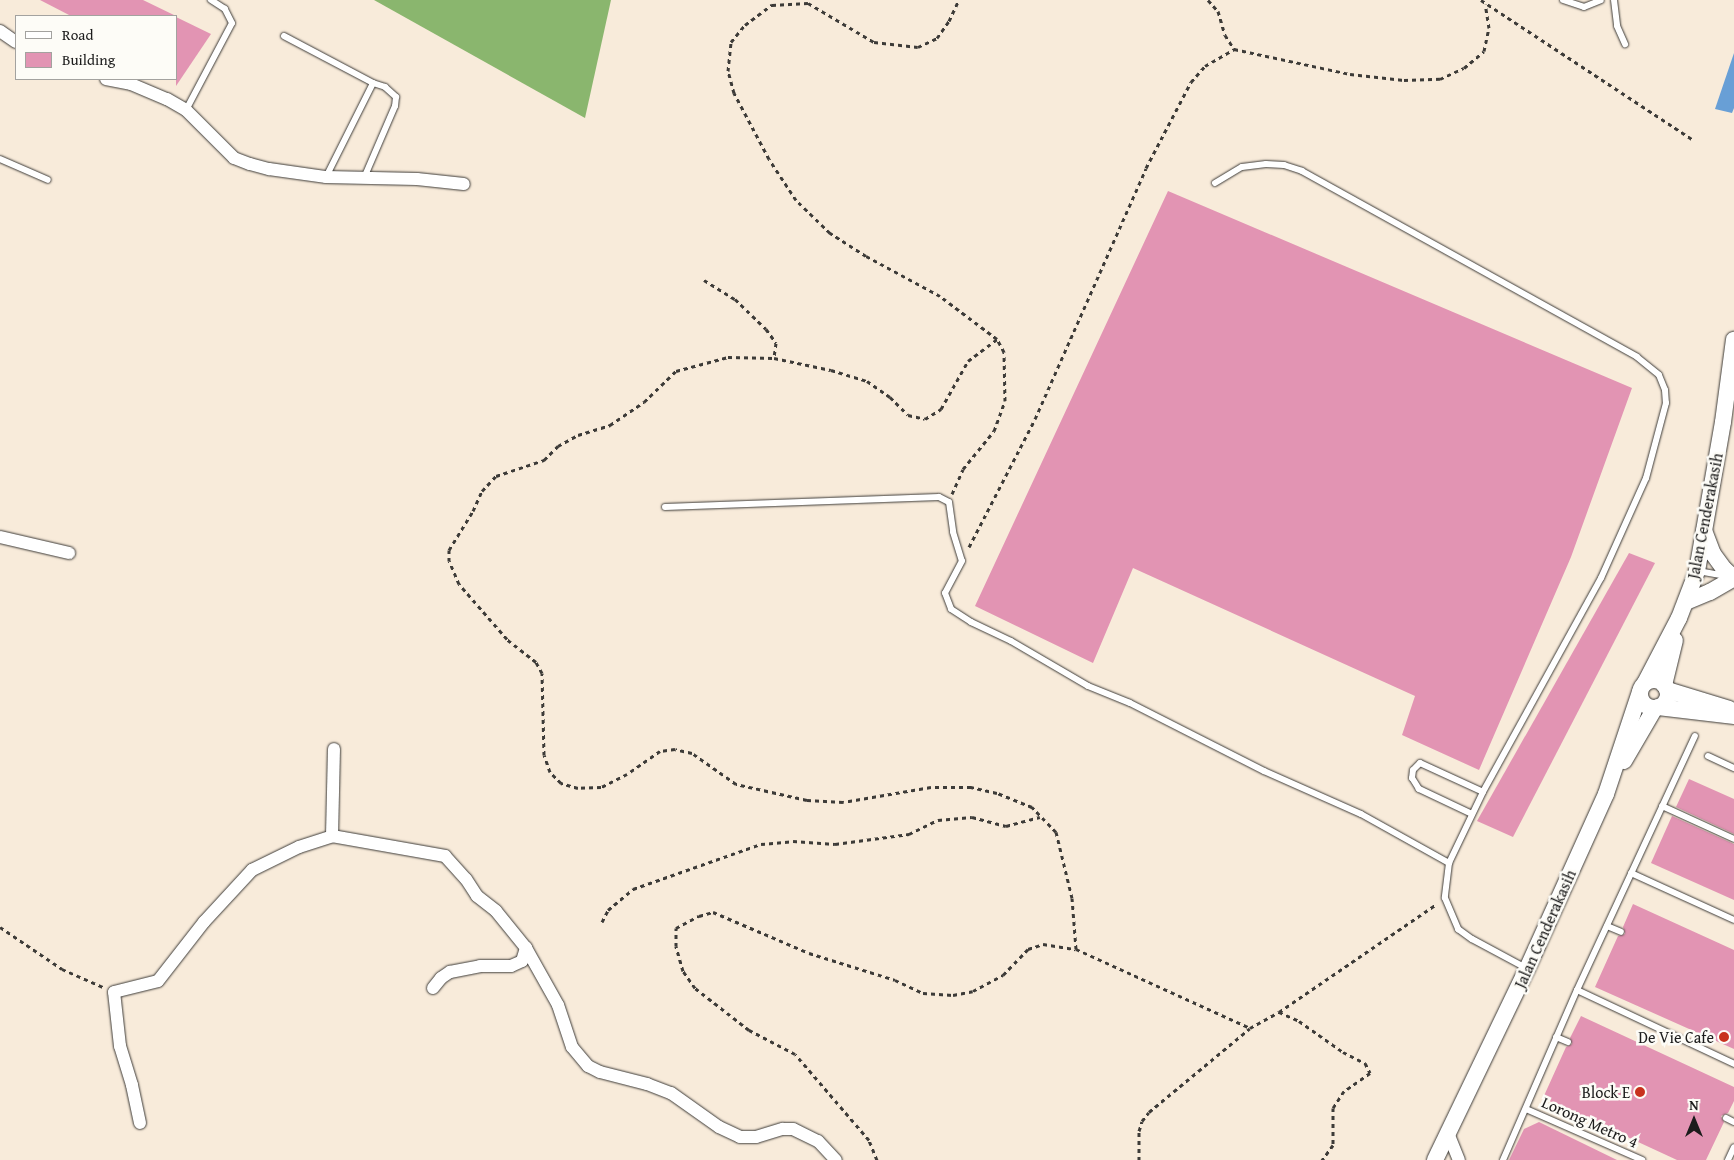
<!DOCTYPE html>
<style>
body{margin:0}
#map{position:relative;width:1734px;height:1160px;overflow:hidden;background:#f8ebda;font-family:"Gentium Book Plus",serif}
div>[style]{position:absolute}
.forest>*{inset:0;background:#8ab66e}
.water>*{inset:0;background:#689fd6}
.building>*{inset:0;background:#e294b3}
.path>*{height:3px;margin-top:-1.5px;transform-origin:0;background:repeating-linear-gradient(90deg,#3d3b38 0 4px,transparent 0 8px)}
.roads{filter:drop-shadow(0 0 1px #3d3b38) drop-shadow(0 0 1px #3d3b38)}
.service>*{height:6px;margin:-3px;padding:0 3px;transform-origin:3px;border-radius:3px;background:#fff}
.minor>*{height:12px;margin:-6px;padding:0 6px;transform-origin:6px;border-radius:6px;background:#fff}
.tertiary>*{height:16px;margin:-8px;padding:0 8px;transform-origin:8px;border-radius:8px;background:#fff}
.tertiary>.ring{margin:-8px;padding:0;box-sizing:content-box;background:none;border:16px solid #fff;border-radius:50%}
.dots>*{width:14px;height:14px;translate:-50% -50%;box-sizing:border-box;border:2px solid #fdfcf7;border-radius:50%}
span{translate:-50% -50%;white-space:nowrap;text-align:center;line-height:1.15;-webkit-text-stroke:5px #fdfcf7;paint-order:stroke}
.street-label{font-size:16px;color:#1c1c1c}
.poi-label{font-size:16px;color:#1c1c1c}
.right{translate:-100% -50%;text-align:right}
.legend{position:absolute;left:15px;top:15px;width:162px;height:65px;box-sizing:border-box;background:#fdfcf7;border:1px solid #a3a29f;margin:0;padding:6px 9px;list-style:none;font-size:15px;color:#1c1c1c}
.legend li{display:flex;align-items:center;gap:10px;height:25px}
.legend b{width:25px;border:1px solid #a3a29f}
.north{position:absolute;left:1669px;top:1095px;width:50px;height:50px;-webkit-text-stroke:4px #fdfcf7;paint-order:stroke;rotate:0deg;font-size:14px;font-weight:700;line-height:20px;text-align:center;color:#1c1c1c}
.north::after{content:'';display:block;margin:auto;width:18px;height:22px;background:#1c1c1c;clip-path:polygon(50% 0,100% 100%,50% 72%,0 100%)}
</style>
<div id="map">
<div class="forest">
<div style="clip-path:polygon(374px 0,611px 0,585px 118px)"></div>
</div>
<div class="water">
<div style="clip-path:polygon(1734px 53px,1734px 108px,1732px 113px,1715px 109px)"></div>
</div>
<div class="building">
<div style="clip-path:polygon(40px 0,143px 0,176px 16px,71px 16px)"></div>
<div style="clip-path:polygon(176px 17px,211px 34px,176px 86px)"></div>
<div style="clip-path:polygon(1168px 191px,1632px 388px,1571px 557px,1479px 770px,1402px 735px,1415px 696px,1133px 568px,1093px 663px,975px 606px)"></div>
<div style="clip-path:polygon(1629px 553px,1655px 563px,1513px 837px,1477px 821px)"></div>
<div style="clip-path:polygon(1689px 779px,1734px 799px,1734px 834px,1676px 807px)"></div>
<div style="clip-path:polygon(1672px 816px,1734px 844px,1734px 900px,1651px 863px)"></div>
<div style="clip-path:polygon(1633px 904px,1734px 950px,1734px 1049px,1595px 987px,1618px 936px,1625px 934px,1623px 927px)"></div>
<div style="clip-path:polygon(1581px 1016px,1734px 1087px,1734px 1101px,1728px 1113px,1721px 1116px,1724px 1122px,1706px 1160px,1677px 1160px,1543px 1098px,1566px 1047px,1572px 1044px,1570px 1038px)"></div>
<div style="clip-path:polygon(1539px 1122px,1617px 1160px,1509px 1160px,1524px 1129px)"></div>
</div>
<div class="path">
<div style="left:1208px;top:0;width:15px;rotate:48deg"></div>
<div style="left:1218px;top:11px;width:25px;rotate:74deg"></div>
<div style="left:1225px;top:35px;width:17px;rotate:57deg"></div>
<div style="left:1481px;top:0;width:253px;rotate:33.4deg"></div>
<div style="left:704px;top:280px;width:36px;rotate:32deg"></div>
<div style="left:735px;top:299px;width:43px;rotate:44.1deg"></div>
<div style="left:766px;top:329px;width:17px;rotate:54deg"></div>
<div style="left:776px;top:343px;width:15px;rotate:98deg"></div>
<div style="left:952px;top:494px;width:27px;rotate:-66deg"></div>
<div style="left:963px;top:469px;width:49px;rotate:-50.8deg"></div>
<div style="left:994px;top:431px;width:32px;rotate:-70deg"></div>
<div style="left:1005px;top:401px;width:49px;rotate:-91.2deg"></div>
<div style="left:1004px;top:352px;width:15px;rotate:-118deg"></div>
<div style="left:997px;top:339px;width:71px;rotate:-143deg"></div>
<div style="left:940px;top:296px;width:84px;rotate:-151.6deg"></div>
<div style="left:866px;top:256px;width:43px;rotate:-147.4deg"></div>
<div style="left:830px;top:233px;width:47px;rotate:-135.9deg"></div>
<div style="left:796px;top:200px;width:49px;rotate:-123.4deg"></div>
<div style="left:769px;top:159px;width:75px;rotate:-117.9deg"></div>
<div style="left:734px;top:93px;width:23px;rotate:-105deg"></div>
<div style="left:728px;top:71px;width:29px;rotate:-84deg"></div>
<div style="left:731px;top:42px;width:22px;rotate:-51deg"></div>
<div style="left:745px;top:25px;width:34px;rotate:-37deg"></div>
<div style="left:772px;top:5px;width:36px;rotate:-3deg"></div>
<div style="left:808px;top:3px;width:77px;rotate:30.6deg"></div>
<div style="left:874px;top:42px;width:44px;rotate:6.5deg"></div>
<div style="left:918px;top:47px;width:21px;rotate:-25deg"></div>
<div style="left:937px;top:38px;width:21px;rotate:-55deg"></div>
<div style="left:949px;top:21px;width:23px;rotate:-65deg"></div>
<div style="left:969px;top:547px;width:144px;rotate:-62.7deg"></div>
<div style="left:1035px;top:419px;width:274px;rotate:-66.1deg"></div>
<div style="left:1146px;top:168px;width:97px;rotate:-62.4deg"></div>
<div style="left:1191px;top:82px;width:21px;rotate:-49deg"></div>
<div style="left:1205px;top:66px;width:34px;rotate:-30deg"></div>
<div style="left:1234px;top:49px;width:119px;rotate:12.2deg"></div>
<div style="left:1350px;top:74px;width:54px;rotate:6.3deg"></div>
<div style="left:1404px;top:80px;width:36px;rotate:-2deg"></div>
<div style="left:1440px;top:79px;width:26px;rotate:-25deg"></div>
<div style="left:1464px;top:68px;width:26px;rotate:-40deg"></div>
<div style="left:1484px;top:51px;width:24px;rotate:-78deg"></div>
<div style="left:1489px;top:28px;width:24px;rotate:-99deg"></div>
<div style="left:602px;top:922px;width:13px;rotate:-63deg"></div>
<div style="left:608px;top:910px;width:33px;rotate:-40deg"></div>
<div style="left:633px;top:889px;width:136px;rotate:-19.4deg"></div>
<div style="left:761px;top:844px;width:32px;rotate:-5deg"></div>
<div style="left:793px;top:841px;width:42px;rotate:4.1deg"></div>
<div style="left:835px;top:844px;width:75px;rotate:-7.7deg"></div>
<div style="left:909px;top:834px;width:32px;rotate:-26deg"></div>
<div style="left:938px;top:820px;width:34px;rotate:-5deg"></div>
<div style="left:972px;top:817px;width:35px;rotate:15deg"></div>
<div style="left:1006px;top:826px;width:35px;rotate:-15deg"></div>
<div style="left:0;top:927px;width:75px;rotate:34.1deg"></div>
<div style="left:62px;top:969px;width:45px;rotate:23.7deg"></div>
<div style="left:1076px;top:949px;width:191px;rotate:24.4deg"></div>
<div style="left:1279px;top:1012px;width:22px;rotate:24deg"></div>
<div style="left:1299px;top:1021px;width:54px;rotate:35.2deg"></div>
<div style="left:1343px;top:1052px;width:25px;rotate:27deg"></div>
<div style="left:1365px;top:1063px;width:11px;rotate:63deg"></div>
<div style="left:1370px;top:1073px;width:32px;rotate:145deg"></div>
<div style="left:1344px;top:1091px;width:20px;rotate:123deg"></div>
<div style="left:1333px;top:1108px;width:37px;rotate:90deg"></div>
<div style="left:1333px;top:1145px;width:19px;rotate:126deg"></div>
<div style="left:877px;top:1160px;width:22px;rotate:-112deg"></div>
<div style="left:869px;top:1140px;width:113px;rotate:-130.7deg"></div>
<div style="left:795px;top:1054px;width:52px;rotate:-152.4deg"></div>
<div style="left:749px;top:1030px;width:68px;rotate:-142.1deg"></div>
<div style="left:695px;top:988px;width:21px;rotate:-125deg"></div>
<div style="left:683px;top:971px;width:26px;rotate:-106deg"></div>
<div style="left:676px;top:946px;width:18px;rotate:-90deg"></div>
<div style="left:676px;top:928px;width:26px;rotate:-28deg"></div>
<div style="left:699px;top:916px;width:15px;rotate:-16deg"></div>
<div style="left:713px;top:912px;width:104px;rotate:23.1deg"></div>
<div style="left:809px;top:953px;width:90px;rotate:17.4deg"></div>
<div style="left:895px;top:980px;width:31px;rotate:25deg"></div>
<div style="left:923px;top:993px;width:30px;rotate:4deg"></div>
<div style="left:953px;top:995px;width:20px;rotate:-11deg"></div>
<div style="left:973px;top:991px;width:34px;rotate:-28deg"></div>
<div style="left:1003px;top:975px;width:36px;rotate:-46deg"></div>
<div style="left:1028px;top:949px;width:16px;rotate:-18deg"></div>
<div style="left:1043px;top:944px;width:33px;rotate:9deg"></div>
<div style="left:1076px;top:949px;width:51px;rotate:-94.5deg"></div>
<div style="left:1072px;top:898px;width:68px;rotate:-103.6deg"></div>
<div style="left:1056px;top:832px;width:35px;rotate:-134deg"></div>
<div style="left:1032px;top:807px;width:38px;rotate:-158deg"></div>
<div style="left:997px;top:793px;width:27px;rotate:-167deg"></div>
<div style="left:971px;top:787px;width:40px;rotate:180deg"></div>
<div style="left:931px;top:787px;width:89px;rotate:170.3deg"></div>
<div style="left:843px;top:802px;width:36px;rotate:-177deg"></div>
<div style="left:807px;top:800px;width:73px;rotate:-167.3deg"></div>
<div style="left:736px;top:784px;width:54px;rotate:-144.8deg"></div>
<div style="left:692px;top:753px;width:17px;rotate:-167deg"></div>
<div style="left:675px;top:749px;width:15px;rotate:172deg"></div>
<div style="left:660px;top:751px;width:40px;rotate:145.1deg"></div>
<div style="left:627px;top:774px;width:29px;rotate:153deg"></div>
<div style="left:601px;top:787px;width:23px;rotate:178deg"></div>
<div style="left:578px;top:788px;width:18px;rotate:-164deg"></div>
<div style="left:561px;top:783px;width:16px;rotate:-135deg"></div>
<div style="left:550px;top:772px;width:18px;rotate:-109deg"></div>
<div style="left:544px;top:755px;width:82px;rotate:-91.4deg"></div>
<div style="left:542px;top:673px;width:13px;rotate:-119deg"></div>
<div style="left:536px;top:662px;width:37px;rotate:-142deg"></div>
<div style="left:507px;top:639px;width:73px;rotate:-131.1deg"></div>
<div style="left:459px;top:584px;width:25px;rotate:-113deg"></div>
<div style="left:449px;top:561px;width:11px;rotate:-90deg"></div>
<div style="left:449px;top:550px;width:46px;rotate:-58.4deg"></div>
<div style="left:473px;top:511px;width:22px;rotate:-66deg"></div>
<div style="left:482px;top:491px;width:21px;rotate:-47deg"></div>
<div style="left:496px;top:476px;width:51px;rotate:-18.4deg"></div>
<div style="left:544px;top:460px;width:20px;rotate:-45deg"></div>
<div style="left:558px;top:446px;width:23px;rotate:-29deg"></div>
<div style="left:578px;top:435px;width:34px;rotate:-17deg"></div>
<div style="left:610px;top:425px;width:41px;rotate:-34.1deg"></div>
<div style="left:644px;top:402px;width:45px;rotate:-44.1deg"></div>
<div style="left:676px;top:371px;width:54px;rotate:-15.1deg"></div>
<div style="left:728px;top:357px;width:46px;rotate:1.2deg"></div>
<div style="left:774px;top:358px;width:58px;rotate:11.9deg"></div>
<div style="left:831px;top:370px;width:38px;rotate:17deg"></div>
<div style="left:867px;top:381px;width:28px;rotate:35deg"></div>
<div style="left:890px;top:397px;width:25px;rotate:45deg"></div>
<div style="left:908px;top:415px;width:17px;rotate:13deg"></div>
<div style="left:925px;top:419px;width:19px;rotate:-32deg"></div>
<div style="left:941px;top:409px;width:55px;rotate:-60.6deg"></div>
<div style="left:968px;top:361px;width:36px;rotate:-37deg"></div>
<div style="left:1139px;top:1160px;width:29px;rotate:-90deg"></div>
<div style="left:1139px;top:1131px;width:10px;rotate:-73deg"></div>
<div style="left:1142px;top:1121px;width:11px;rotate:-52deg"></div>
<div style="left:1149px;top:1112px;width:131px;rotate:-39.7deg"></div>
<div style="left:1250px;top:1028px;width:33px;rotate:-29deg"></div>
<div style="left:1279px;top:1012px;width:191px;rotate:-34.4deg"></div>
</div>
<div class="roads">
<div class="service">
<div style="left:1563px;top:0;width:22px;rotate:18deg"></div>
<div style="left:1584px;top:7px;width:18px;rotate:-22deg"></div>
<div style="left:1614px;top:0;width:26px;rotate:83deg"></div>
<div style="left:1617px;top:26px;width:20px;rotate:66deg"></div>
<div style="left:284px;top:36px;width:101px;rotate:27.8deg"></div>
<div style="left:373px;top:83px;width:13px;rotate:18deg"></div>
<div style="left:385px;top:87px;width:15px;rotate:42deg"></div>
<div style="left:396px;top:97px;width:9px;rotate:96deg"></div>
<div style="left:395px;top:106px;width:78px;rotate:113.3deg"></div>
<div style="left:186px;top:110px;width:98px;rotate:-62.1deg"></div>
<div style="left:232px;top:23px;width:16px;rotate:-117deg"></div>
<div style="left:225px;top:9px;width:17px;rotate:-147deg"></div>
<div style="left:0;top:159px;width:52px;rotate:23.6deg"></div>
<div style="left:326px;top:177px;width:105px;rotate:-63.4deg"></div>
<div style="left:1215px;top:183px;width:31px;rotate:-31deg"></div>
<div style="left:1242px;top:167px;width:24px;rotate:-7deg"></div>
<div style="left:1266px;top:164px;width:18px;rotate:3deg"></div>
<div style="left:1284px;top:165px;width:19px;rotate:18deg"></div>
<div style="left:1302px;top:171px;width:383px;rotate:29deg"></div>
<div style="left:1637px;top:357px;width:28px;rotate:39deg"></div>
<div style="left:1659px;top:375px;width:16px;rotate:68deg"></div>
<div style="left:1665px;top:390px;width:13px;rotate:86deg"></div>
<div style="left:1666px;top:403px;width:78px;rotate:104.9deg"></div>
<div style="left:1646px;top:478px;width:110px;rotate:114.2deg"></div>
<div style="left:1601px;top:578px;width:244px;rotate:118.9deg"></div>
<div style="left:1483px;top:792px;width:79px;rotate:115.6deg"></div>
<div style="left:1449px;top:863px;width:35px;rotate:97deg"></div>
<div style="left:1445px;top:898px;width:34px;rotate:67deg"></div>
<div style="left:1458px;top:929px;width:17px;rotate:36deg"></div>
<div style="left:1472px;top:939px;width:61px;rotate:28.2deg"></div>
<div style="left:665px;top:507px;width:274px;rotate:-2.1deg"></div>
<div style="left:939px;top:497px;width:11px;rotate:27deg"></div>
<div style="left:949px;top:502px;width:30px;rotate:82deg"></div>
<div style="left:953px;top:532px;width:30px;rotate:73deg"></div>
<div style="left:962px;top:561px;width:36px;rotate:118deg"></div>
<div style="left:945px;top:593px;width:17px;rotate:69deg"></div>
<div style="left:951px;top:609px;width:24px;rotate:33deg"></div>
<div style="left:971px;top:622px;width:44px;rotate:25.4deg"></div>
<div style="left:1011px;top:641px;width:89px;rotate:30.3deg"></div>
<div style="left:1088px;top:686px;width:45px;rotate:22deg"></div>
<div style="left:1130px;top:703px;width:150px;rotate:26.9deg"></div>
<div style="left:1264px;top:771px;width:106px;rotate:23.9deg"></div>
<div style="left:1361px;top:814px;width:101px;rotate:29.1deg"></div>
<div style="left:1698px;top:571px;width:27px;rotate:10deg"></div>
<div style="left:1708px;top:756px;width:29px;rotate:25deg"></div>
<div style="left:1662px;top:806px;width:79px;rotate:24.6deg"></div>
<div style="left:1472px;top:814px;width:59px;rotate:-154.7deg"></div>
<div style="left:1419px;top:789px;width:13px;rotate:-122deg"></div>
<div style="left:1412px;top:778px;width:8px;rotate:-83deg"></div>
<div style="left:1413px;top:770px;width:10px;rotate:-45deg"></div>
<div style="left:1420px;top:763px;width:69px;rotate:24.7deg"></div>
<div style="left:1631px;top:873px;width:113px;rotate:24.5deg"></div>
<div style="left:1607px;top:926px;width:15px;rotate:23deg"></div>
<div style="left:1577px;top:990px;width:174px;rotate:25.2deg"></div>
<div style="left:1556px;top:1037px;width:13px;rotate:23deg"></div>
<div style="left:1526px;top:1109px;width:127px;rotate:23.7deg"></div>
<div style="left:1726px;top:1118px;width:9px;rotate:27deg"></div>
<div style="left:1503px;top:1160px;width:185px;rotate:-66.5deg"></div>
<div style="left:1577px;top:990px;width:280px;rotate:-65.1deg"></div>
<div style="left:1728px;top:1160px;width:14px;rotate:-65deg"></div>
</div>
<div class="minor">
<div style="left:0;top:31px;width:19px;rotate:35deg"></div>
<div style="left:106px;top:79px;width:25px;rotate:11deg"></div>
<div style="left:131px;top:84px;width:39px;rotate:23deg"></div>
<div style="left:167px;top:99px;width:22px;rotate:30deg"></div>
<div style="left:186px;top:110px;width:68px;rotate:45deg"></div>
<div style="left:234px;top:158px;width:17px;rotate:21deg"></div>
<div style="left:250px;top:164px;width:20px;rotate:15deg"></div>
<div style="left:269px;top:169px;width:58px;rotate:8deg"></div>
<div style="left:326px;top:177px;width:91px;rotate:1.3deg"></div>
<div style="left:417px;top:179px;width:47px;rotate:6.1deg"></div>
<div style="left:0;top:537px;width:71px;rotate:13.1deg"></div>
<div style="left:332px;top:836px;width:87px;rotate:-88.7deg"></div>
<div style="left:433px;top:988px;width:13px;rotate:-51deg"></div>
<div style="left:441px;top:978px;width:11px;rotate:-34deg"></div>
<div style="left:450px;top:972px;width:31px;rotate:-11deg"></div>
<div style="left:480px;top:966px;width:31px"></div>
<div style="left:511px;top:966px;width:12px;rotate:-24deg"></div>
<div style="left:522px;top:961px;width:14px;rotate:-73deg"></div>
<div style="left:140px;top:1123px;width:39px;rotate:-102deg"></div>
<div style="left:132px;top:1085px;width:41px;rotate:-107.1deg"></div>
<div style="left:120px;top:1046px;width:54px;rotate:-96.3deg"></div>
<div style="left:114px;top:992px;width:45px;rotate:-14deg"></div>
<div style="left:158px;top:981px;width:75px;rotate:-52.1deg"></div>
<div style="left:204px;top:922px;width:71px;rotate:-47.3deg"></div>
<div style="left:252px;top:870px;width:52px;rotate:-26.1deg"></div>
<div style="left:299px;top:847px;width:35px;rotate:-18deg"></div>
<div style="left:332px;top:836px;width:115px;rotate:10deg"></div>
<div style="left:445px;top:856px;width:31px;rotate:48deg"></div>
<div style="left:466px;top:879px;width:20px;rotate:57deg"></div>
<div style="left:477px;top:896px;width:24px;rotate:38deg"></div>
<div style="left:496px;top:911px;width:48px;rotate:51deg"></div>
<div style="left:526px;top:948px;width:65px;rotate:60.7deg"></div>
<div style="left:558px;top:1005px;width:44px;rotate:71.6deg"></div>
<div style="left:572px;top:1047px;width:25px;rotate:50deg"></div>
<div style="left:588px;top:1066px;width:13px;rotate:27deg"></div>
<div style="left:600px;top:1072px;width:49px;rotate:14.3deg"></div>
<div style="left:647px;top:1084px;width:26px;rotate:21deg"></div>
<div style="left:671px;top:1093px;width:59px;rotate:35.3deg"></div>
<div style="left:719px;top:1127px;width:23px;rotate:25deg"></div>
<div style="left:740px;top:1137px;width:16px"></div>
<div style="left:756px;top:1137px;width:28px;rotate:-17deg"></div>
<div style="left:783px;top:1129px;width:10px"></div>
<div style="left:793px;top:1129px;width:28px;rotate:26deg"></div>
<div style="left:818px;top:1141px;width:26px;rotate:47deg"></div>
<div style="left:1448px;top:1133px;width:29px;rotate:68deg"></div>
</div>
<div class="tertiary">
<div style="left:1686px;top:602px;width:26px;rotate:-23deg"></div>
<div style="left:1710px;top:592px;width:28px;rotate:-30deg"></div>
<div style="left:1734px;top:578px;width:13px;rotate:-138deg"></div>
<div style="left:1724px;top:569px;width:19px;rotate:-126deg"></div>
<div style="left:1713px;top:554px;width:25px;rotate:-111deg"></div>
<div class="ring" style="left:1640px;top:680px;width:12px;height:12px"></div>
<div style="left:1645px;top:683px;width:73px;rotate:-62.4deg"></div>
<div style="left:1679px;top:618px;width:50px;rotate:-69deg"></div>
<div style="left:1697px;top:571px;width:151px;rotate:-80.1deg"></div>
<div style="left:1723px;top:422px;width:83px;rotate:-82.4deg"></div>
<div style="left:1664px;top:685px;width:46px;rotate:-76.3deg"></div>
<div style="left:1667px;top:690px;width:65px;rotate:17deg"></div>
<div style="left:1658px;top:707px;width:77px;rotate:6.8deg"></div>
<div style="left:1624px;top:761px;width:61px;rotate:-59.7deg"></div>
<div style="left:1435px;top:1160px;width:212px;rotate:-64.3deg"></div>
<div style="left:1527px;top:969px;width:192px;rotate:-65.7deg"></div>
<div style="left:1606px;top:794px;width:108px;rotate:-71.6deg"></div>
</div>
</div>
<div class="dots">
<div style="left:1724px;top:1037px;background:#c8321e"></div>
<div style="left:1640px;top:1092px;background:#c8321e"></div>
</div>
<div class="street-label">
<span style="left:1705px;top:516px;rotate:-79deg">Jalan Cenderakasih</span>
<span style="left:1545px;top:929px;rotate:-66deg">Jalan Cenderakasih</span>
<span style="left:1590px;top:1122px;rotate:24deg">Lorong Metro 4</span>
</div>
<div class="poi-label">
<span class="right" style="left:1714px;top:1037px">De Vie Cafe</span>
<span class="right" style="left:1630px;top:1092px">Block E</span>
</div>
<ul class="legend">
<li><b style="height:6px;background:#fff"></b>Road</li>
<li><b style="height:14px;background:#e294b3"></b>Building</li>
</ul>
<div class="north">N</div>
</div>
